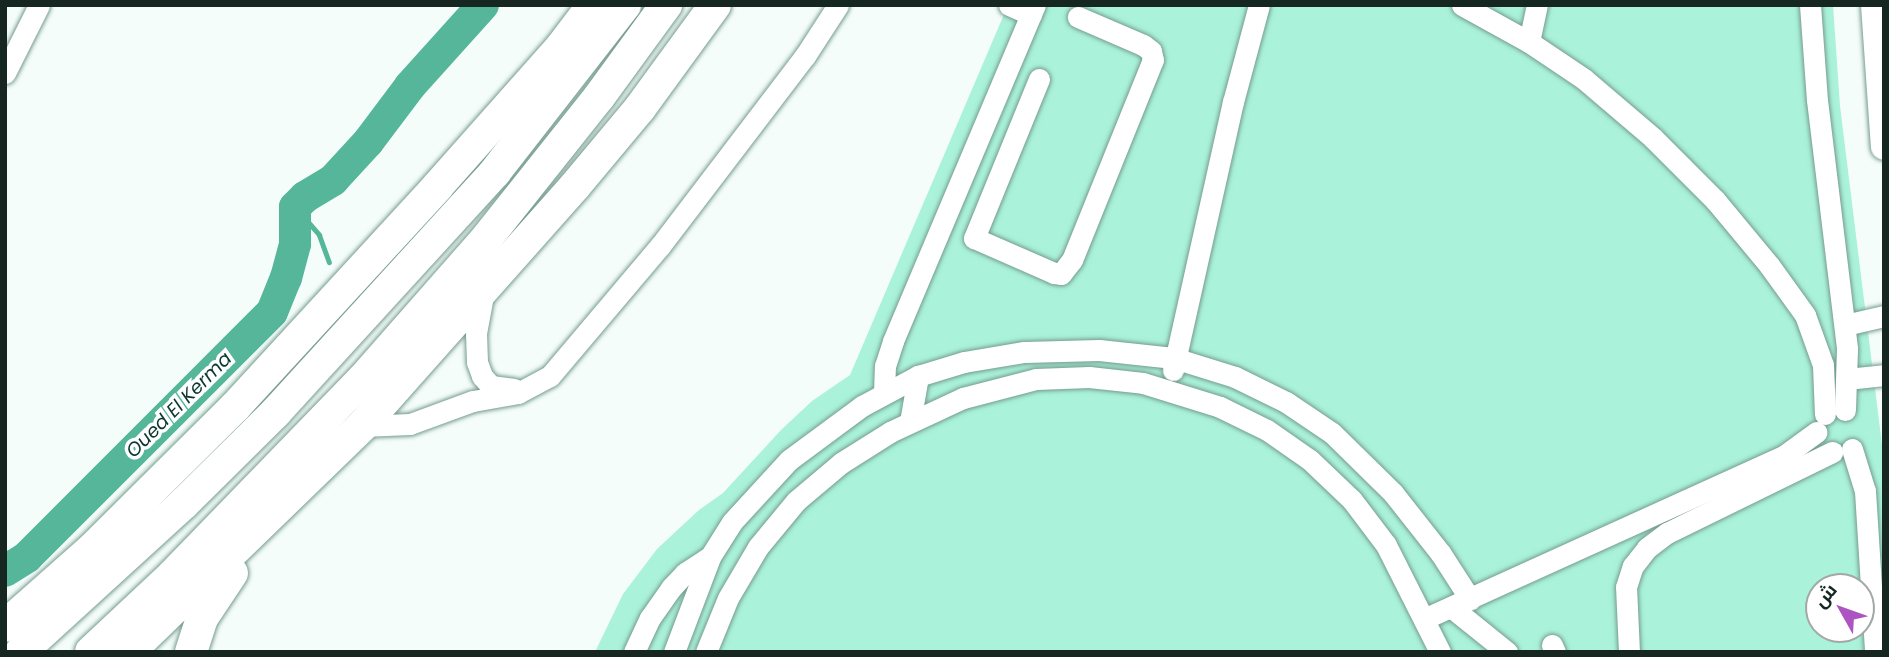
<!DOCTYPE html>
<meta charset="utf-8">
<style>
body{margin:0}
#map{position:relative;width:1889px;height:657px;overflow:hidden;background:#f5fdfa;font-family:Poppins,Cairo,sans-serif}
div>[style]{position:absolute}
.green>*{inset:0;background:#aaf2da}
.stream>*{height:5px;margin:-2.5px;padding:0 2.5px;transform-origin:2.5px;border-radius:2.5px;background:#55b69a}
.river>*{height:32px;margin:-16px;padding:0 16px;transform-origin:16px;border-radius:16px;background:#55b69a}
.roads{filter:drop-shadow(0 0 2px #759c8f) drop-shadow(0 0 2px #759c8f)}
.minor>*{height:21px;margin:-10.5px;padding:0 10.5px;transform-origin:10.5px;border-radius:10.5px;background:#fff}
.major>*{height:26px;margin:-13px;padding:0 13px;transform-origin:13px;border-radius:13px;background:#fff}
.highway>*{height:32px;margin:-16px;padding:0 16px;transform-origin:16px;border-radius:16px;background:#fff}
span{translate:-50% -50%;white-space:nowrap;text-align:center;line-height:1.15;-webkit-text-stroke:7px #fff;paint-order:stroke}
.water-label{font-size:19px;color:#0b382d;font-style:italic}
.frame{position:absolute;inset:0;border:7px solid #162621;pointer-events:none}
.north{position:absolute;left:1805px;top:573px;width:70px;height:70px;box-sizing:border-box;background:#fff;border:2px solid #a2a8a6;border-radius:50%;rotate:310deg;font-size:19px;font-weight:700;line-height:28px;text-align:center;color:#162621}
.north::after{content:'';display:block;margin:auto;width:24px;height:32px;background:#ac54c1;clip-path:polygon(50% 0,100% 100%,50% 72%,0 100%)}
</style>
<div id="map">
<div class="green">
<div style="clip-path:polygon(evenodd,1008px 5px,1833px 5px,1840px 106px,1884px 461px,1884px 652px,595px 652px,623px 594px,657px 549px,699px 510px,723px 493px,781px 430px,812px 401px,850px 375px,1008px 5px,1819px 587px,1861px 587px,1861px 629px,1819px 629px,1819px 587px)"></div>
</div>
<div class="stream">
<div style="left:295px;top:207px;width:37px;rotate:49deg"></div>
<div style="left:319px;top:235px;width:29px;rotate:70deg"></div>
</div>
<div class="river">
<div style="left:5px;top:571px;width:26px;rotate:-32deg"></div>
<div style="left:27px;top:557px;width:346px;rotate:-45deg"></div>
<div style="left:272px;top:312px;width:37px;rotate:-68deg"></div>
<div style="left:286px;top:278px;width:35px;rotate:-75deg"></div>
<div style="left:295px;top:244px;width:37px;rotate:-90deg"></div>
<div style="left:295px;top:207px;width:14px;rotate:-45deg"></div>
<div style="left:305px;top:197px;width:33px;rotate:-31deg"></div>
<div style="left:333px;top:180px;width:52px;rotate:-47.4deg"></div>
<div style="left:368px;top:142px;width:70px;rotate:-53.1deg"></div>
<div style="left:410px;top:86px;width:109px;rotate:-48deg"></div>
</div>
<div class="roads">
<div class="minor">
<div style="left:1009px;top:5px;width:24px;rotate:24deg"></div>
<div style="left:1462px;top:5px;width:77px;rotate:28.9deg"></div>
<div style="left:1529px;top:42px;width:66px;rotate:33.9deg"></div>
<div style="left:1584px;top:79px;width:91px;rotate:40.5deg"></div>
<div style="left:1653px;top:138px;width:88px;rotate:45deg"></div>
<div style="left:1715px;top:200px;width:85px;rotate:50.3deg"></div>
<div style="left:1769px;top:265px;width:62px;rotate:54.2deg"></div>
<div style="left:1805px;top:315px;width:53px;rotate:70.2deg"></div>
<div style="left:1823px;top:365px;width:49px;rotate:87.7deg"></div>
<div style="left:1810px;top:5px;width:95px;rotate:85.8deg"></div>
<div style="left:1817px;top:100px;width:251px;rotate:83.1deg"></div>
<div style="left:1847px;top:349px;width:61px;rotate:91.9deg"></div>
<div style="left:1529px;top:42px;width:38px;rotate:-78deg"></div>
<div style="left:5px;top:73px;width:76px;rotate:-63.4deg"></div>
<div style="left:1039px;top:79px;width:172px;rotate:112.2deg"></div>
<div style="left:974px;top:238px;width:87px;rotate:23.6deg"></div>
<div style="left:1054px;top:273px;width:7px;rotate:8deg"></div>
<div style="left:1061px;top:274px;width:18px;rotate:-52deg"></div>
<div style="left:1072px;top:260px;width:216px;rotate:-68deg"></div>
<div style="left:1153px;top:60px;width:9px;rotate:-103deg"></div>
<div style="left:1151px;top:51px;width:10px;rotate:-143deg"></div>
<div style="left:1143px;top:45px;width:71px;rotate:-156.7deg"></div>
<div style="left:484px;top:290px;width:44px;rotate:100.5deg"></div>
<div style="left:476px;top:333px;width:29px;rotate:88deg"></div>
<div style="left:477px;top:362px;width:15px;rotate:70deg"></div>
<div style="left:482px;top:376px;width:13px;rotate:48deg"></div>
<div style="left:491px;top:386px;width:23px;rotate:7deg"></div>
<div style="left:1845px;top:325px;width:40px;rotate:-13deg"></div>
<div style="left:1173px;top:370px;width:275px;rotate:-77.4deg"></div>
<div style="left:1233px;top:102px;width:100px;rotate:-75deg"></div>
<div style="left:1847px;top:379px;width:37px;rotate:-6deg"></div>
<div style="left:884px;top:393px;width:27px;rotate:-88deg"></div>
<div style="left:885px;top:366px;width:26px;rotate:-72deg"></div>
<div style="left:893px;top:341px;width:365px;rotate:-67.1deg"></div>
<div style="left:910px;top:422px;width:47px;rotate:-80.1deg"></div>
<div style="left:362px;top:426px;width:48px;rotate:-2.4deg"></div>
<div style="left:410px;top:424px;width:67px;rotate:-20.1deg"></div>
<div style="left:473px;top:401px;width:46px;rotate:-10.1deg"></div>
<div style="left:518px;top:393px;width:36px;rotate:-28deg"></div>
<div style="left:550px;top:376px;width:170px;rotate:-49.8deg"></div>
<div style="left:660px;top:246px;width:239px;rotate:-52.7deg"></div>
<div style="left:805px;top:56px;width:61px;rotate:-57.1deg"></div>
<div style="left:1852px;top:449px;width:44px;rotate:72.8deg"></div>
<div style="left:1865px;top:491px;width:161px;rotate:86.4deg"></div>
<div style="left:1451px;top:607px;width:72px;rotate:38.8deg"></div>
<div style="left:1426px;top:618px;width:394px;rotate:-24.4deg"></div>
<div style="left:1785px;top:455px;width:39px;rotate:-36deg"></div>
<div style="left:1552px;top:645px;width:8px;rotate:67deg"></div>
<div style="left:634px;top:652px;width:38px;rotate:-65deg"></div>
<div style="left:650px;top:618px;width:37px;rotate:-55deg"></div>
<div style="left:671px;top:588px;width:21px;rotate:-47deg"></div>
<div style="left:685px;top:573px;width:30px;rotate:-33deg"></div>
<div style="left:674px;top:652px;width:102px;rotate:-69.2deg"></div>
<div style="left:710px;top:557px;width:41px;rotate:-57.8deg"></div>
<div style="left:732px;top:522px;width:84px;rotate:-47.4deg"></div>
<div style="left:789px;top:460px;width:91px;rotate:-36.5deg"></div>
<div style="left:862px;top:406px;width:64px;rotate:-28.2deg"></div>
<div style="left:918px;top:376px;width:48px;rotate:-16.9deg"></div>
<div style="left:964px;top:362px;width:61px;rotate:-9.5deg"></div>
<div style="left:1024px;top:352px;width:75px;rotate:-1.5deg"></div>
<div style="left:1099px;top:350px;width:75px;rotate:6.1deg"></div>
<div style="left:1174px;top:358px;width:64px;rotate:17.3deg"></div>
<div style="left:1235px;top:377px;width:57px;rotate:26.1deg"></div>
<div style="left:1286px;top:402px;width:55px;rotate:34deg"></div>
<div style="left:1332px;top:433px;width:86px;rotate:44.5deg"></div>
<div style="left:1393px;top:493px;width:78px;rotate:51.8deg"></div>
<div style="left:1441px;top:554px;width:54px;rotate:57.2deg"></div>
<div style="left:706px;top:652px;width:58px;rotate:-67.8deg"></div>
<div style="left:728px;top:598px;width:59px;rotate:-59.5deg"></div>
<div style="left:758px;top:547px;width:60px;rotate:-50.4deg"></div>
<div style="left:796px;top:501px;width:59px;rotate:-40.2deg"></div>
<div style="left:841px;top:463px;width:58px;rotate:-32.3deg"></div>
<div style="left:890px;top:432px;width:81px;rotate:-25deg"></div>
<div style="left:963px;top:398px;width:75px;rotate:-14.6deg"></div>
<div style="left:1036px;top:379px;width:53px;rotate:-2.2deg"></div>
<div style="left:1089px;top:377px;width:54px;rotate:6.3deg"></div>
<div style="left:1143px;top:383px;width:81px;rotate:17.3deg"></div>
<div style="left:1220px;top:407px;width:52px;rotate:26.1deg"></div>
<div style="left:1267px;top:430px;width:52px;rotate:34.9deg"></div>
<div style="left:1310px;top:460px;width:58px;rotate:43.6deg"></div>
<div style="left:1352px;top:500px;width:56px;rotate:52.9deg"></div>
<div style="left:1386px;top:545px;width:120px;rotate:63.2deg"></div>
<div style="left:1629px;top:652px;width:65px;rotate:-92.6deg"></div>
<div style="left:1626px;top:587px;width:22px;rotate:-72deg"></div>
<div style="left:1633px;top:566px;width:23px;rotate:-52deg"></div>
<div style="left:1647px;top:548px;width:25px;rotate:-37deg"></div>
<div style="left:1667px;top:533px;width:184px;rotate:-26.1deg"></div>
</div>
<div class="major">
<div style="left:1874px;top:5px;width:142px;rotate:86deg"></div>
</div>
<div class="highway">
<div style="left:5px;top:626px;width:115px;rotate:-41.5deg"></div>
<div style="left:91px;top:550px;width:203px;rotate:-44.8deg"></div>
<div style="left:235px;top:407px;width:299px;rotate:-47.4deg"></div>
<div style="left:437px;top:187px;width:188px;rotate:-48.4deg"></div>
<div style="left:562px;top:46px;width:51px;rotate:-52.9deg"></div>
<div style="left:21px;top:652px;width:221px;rotate:-42.4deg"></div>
<div style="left:184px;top:503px;width:129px;rotate:-44.7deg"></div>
<div style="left:276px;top:412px;width:325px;rotate:-47.6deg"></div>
<div style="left:495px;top:172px;width:212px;rotate:-52.1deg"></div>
<div style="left:91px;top:652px;width:112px;rotate:-43.2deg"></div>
<div style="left:173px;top:575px;width:273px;rotate:-45.9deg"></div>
<div style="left:363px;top:379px;width:186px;rotate:-48.7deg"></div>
<div style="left:486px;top:239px;width:181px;rotate:-51.5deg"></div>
<div style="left:599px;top:97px;width:114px;rotate:-53.9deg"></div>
<div style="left:129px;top:652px;width:325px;rotate:-44.1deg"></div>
<div style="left:362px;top:426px;width:321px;rotate:-48.4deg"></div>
<div style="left:575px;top:186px;width:102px;rotate:-50.2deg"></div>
<div style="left:640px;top:108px;width:127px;rotate:-53.9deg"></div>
<div style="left:191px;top:652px;width:36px;rotate:-72deg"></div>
<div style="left:202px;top:618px;width:54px;rotate:-56.3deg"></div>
</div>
</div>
<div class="water-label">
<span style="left:179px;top:405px;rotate:-45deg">Oued El Kerma</span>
</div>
<div class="frame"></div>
<div class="north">ش</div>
</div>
